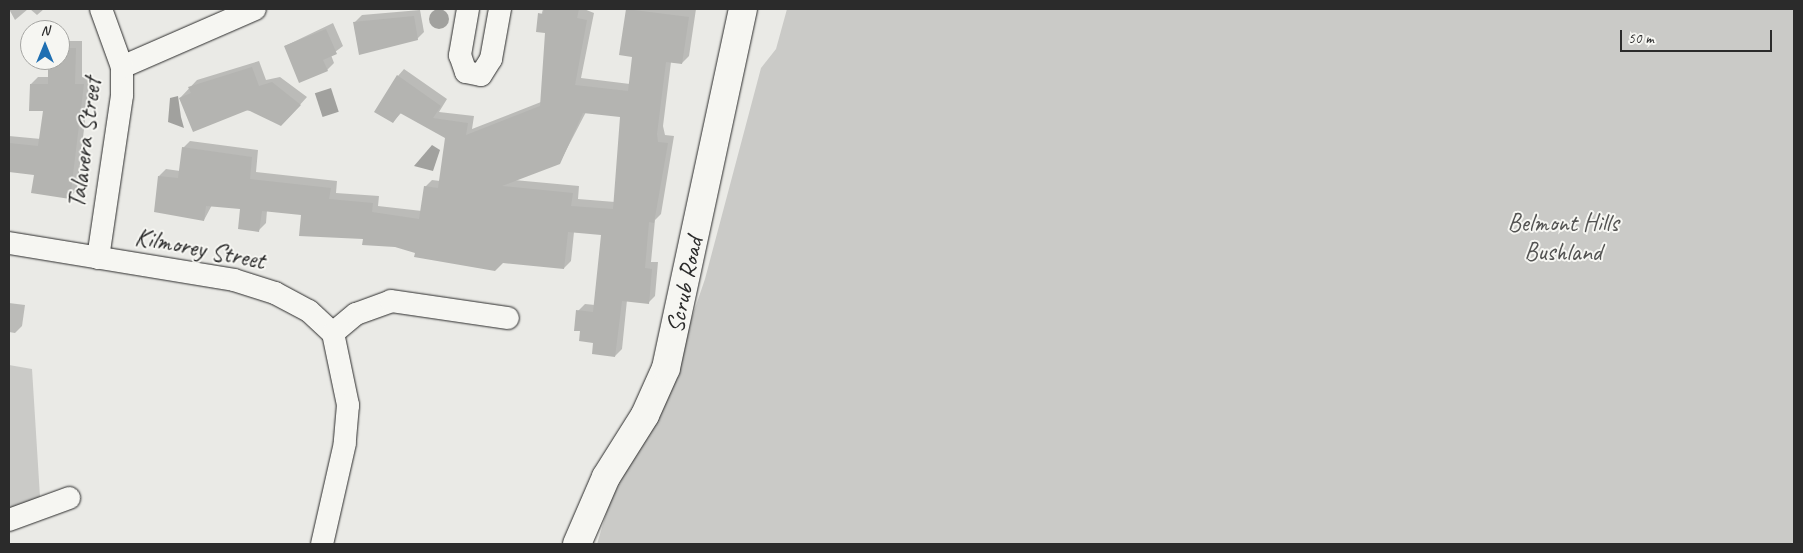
<!DOCTYPE html>
<style>
body{margin:0}
#map{position:relative;width:1803px;height:553px;overflow:hidden;background:#eaeae6;font-family:Caveat,sans-serif}
div>[style]{position:absolute}
.green>*{inset:0;background:#cacac7}
.water>*{inset:0;background:#a1a19e;transform-origin:0 0}
.round{border-radius:50%}
.shadow>*{inset:0;background:#0003}
.building>*{inset:0;background:#b4b4b1}
.roads{filter:drop-shadow(0 0 1px #2b2b2b) drop-shadow(0 0 1px #2b2b2b)}
.minor>*{height:22px;margin:-11px;padding:0 11px;transform-origin:11px;border-radius:11px;background:#f6f6f2}
.secondary>*{height:28px;margin:-14px;padding:0 14px;transform-origin:14px;border-radius:14px;background:#f6f6f2}
span{translate:-50% -50%;white-space:nowrap;text-align:center;line-height:1.15;-webkit-text-stroke:4px #f6f6f2;paint-order:stroke}
.street-label{font-size:25px;color:#2b2b2b}
.park-label{font-size:25px;color:#535352}
.frame{position:absolute;inset:0;border:10px solid #2b2b2b;pointer-events:none}
.north{position:absolute;left:20px;top:20px;width:50px;height:50px;box-sizing:border-box;background:#f6f6f2;border:1px solid #a5a5a2;border-radius:50%;rotate:0deg;font-size:14px;font-weight:700;line-height:20px;text-align:center;color:#2b2b2b}
.north::after{content:'';display:block;margin:auto;width:18px;height:22px;background:#1f6fb2;clip-path:polygon(50% 0,100% 100%,50% 72%,0 100%)}
.scale{position:absolute;left:1620px;top:30px;width:152px;height:22px;box-sizing:border-box;border:2px solid #2b2b2b;border-top:0;padding-left:6px;font-size:15px;line-height:18px;white-space:nowrap;color:#2b2b2b;-webkit-text-stroke:4px #f6f6f2;paint-order:stroke}
</style>
<div id="map">
<div class="green">
<div style="clip-path:polygon(787px 9px,1794px 9px,1794px 544px,597px 544px,610px 501px,664px 399px,705px 279px,761px 68px,776px 49px)"></div>
<div style="clip-path:polygon(9px 365px,32px 369px,40px 497px,9px 509px)"></div>
</div>
<div class="water">
<div class="round" style="left:429px;top:9px;width:20px;height:20px"></div>
<div style="left:331px;top:88px;width:25px;height:17px;rotate:72deg"></div>
<div style="clip-path:polygon(178px 96px,181px 117px,184px 128px,168px 122px,170px 98px)"></div>
<div style="clip-path:polygon(432px 145px,440px 150px,433px 171px,414px 166px)"></div>
</div>
<div class="shadow">
<div style="clip-path:polygon(9px 9px,28px 9px,15px 20px)"></div>
<div style="clip-path:polygon(30px 9px,44px 9px,37px 15px)"></div>
<div style="clip-path:polygon(evenodd,543px 9px,584px 9px,594px 13px,581px 78px,630px 84px,633px 56px,621px 54px,628px 9px,696px 9px,689px 56px,682px 63px,671px 62px,663px 126px,665px 135px,674px 136px,661px 214px,655px 220px,651px 262px,658px 262px,655px 296px,648px 303px,627px 300px,622px 349px,615px 356px,581px 330px,578px 311px,585px 304px,595px 305px,602px 234px,574px 232px,571px 261px,564px 268px,416px 252px,302px 214px,267px 210px,266px 223px,259px 230px,241px 208px,212px 205px,204px 220px,159px 176px,166px 169px,180px 171px,183px 148px,190px 141px,258px 150px,256px 172px,337px 181px,336px 193px,379px 196px,378px 206px,422px 211px,425px 187px,432px 180px,440px 181px,447px 137px,402px 112px,393px 122px,398px 76px,404px 69px,447px 99px,439px 112px,474px 116px,472px 129px,541px 102px,547px 32px,537px 31px,543px 9px,586px 112px,621px 116px,615px 202px,578px 199px,579px 186px,514px 180px,560px 162px,586px 112px)"></div>
<div style="clip-path:polygon(420px 10px,424px 32px,417px 39px,355px 22px,362px 15px)"></div>
<div style="clip-path:polygon(333px 23px,343px 46px,331px 55px,334px 63px,327px 70px,285px 46px)"></div>
<div style="clip-path:polygon(60px 41px,82px 41px,82px 77px,90px 77px,77px 190px,70px 197px,36px 174px,9px 171px,9px 136px,41px 139px,45px 110px,31px 84px,38px 77px,49px 77px,49px 60px,60px 60px)"></div>
<div style="clip-path:polygon(259px 61px,266px 80px,280px 77px,307px 97px,288px 118px,180px 98px,197px 80px)"></div>
<div style="clip-path:polygon(9px 303px,25px 305px,22px 326px,15px 333px,9px 332px)"></div>
</div>
<div class="building">
<div style="clip-path:polygon(evenodd,544px 9px,579px 9px,577px 18px,587px 20px,575px 85px,628px 91px,632px 57px,619px 55px,626px 9px,689px 17px,682px 64px,666px 62px,657px 134px,658px 142px,668px 143px,654px 223px,649px 222px,645px 268px,652px 269px,649px 304px,622px 301px,615px 357px,592px 354px,593px 343px,579px 341px,580px 331px,574px 331px,576px 310px,593px 312px,601px 235px,568px 232px,564px 269px,503px 263px,495px 271px,414px 257px,415px 253px,395px 247px,362px 245px,363px 239px,299px 236px,301px 215px,262px 211px,259px 232px,238px 229px,240px 209px,206px 206px,204px 221px,154px 212px,158px 176px,178px 178px,182px 147px,252px 157px,250px 179px,331px 188px,329px 199px,373px 203px,372px 212px,419px 219px,424px 186px,438px 188px,445px 138px,400px 113px,393px 123px,374px 112px,397px 75px,441px 106px,433px 118px,468px 123px,466px 135px,540px 106px,545px 33px,536px 32px,538px 13px,543px 14px,544px 9px,583px 113px,620px 117px,613px 209px,571px 206px,573px 193px,502px 186px,560px 164px,583px 113px)"></div>
<div style="clip-path:polygon(414px 16px,418px 40px,359px 55px,353px 22px)"></div>
<div style="clip-path:polygon(326px 29px,337px 54px,323px 60px,328px 71px,299px 83px,284px 46px)"></div>
<div style="clip-path:polygon(60px 48px,76px 48px,75px 84px,84px 84px,70px 199px,31px 193px,34px 175px,9px 172px,9px 143px,38px 146px,43px 111px,29px 111px,30px 84px,48px 84px,48px 60px,60px 60px)"></div>
<div style="clip-path:polygon(252px 67px,259px 86px,272px 82px,301px 105px,281px 126px,248px 110px,193px 132px,179px 98px,191px 93px,188px 87px)"></div>
</div>
<div class="roads">
<div class="minor">
<div style="left:468px;top:9px;width:47px;rotate:99.9deg"></div>
<div style="left:460px;top:55px;width:18px;rotate:71deg"></div>
<div style="left:466px;top:72px;width:15px;rotate:11deg"></div>
<div style="left:481px;top:75px;width:19px;rotate:-58deg"></div>
<div style="left:491px;top:59px;width:51px;rotate:-79.8deg"></div>
<div style="left:122px;top:67px;width:145px;rotate:-23.6deg"></div>
<div style="left:9px;top:243px;width:228px;rotate:9.3deg"></div>
<div style="left:234px;top:280px;width:43px;rotate:17.6deg"></div>
<div style="left:275px;top:293px;width:38px;rotate:28deg"></div>
<div style="left:309px;top:311px;width:33px;rotate:43deg"></div>
<div style="left:333px;top:333px;width:74px;rotate:78.2deg"></div>
<div style="left:348px;top:405px;width:38px;rotate:95deg"></div>
<div style="left:345px;top:443px;width:104px;rotate:102.8deg"></div>
<div style="left:98px;top:258px;width:165px;rotate:-81.6deg"></div>
<div style="left:122px;top:95px;width:28px;rotate:-90deg"></div>
<div style="left:122px;top:67px;width:62px;rotate:-109.9deg"></div>
<div style="left:333px;top:333px;width:30px;rotate:-40deg"></div>
<div style="left:356px;top:314px;width:37px;rotate:-20deg"></div>
<div style="left:391px;top:301px;width:118px;rotate:8.3deg"></div>
<div style="left:9px;top:520px;width:64px;rotate:-20.1deg"></div>
</div>
<div class="secondary">
<div style="left:577px;top:544px;width:73px;rotate:-66.6deg"></div>
<div style="left:606px;top:477px;width:73px;rotate:-57.8deg"></div>
<div style="left:645px;top:415px;width:51px;rotate:-65.9deg"></div>
<div style="left:666px;top:368px;width:367px;rotate:-77.9deg"></div>
</div>
</div>
<div class="street-label">
<span style="left:85px;top:143px;rotate:-83deg">Talavera Street</span>
<span style="left:200px;top:249px;rotate:11deg">Kilmorey Street</span>
<span style="left:685px;top:285px;rotate:-78deg">Scrub Road</span>
</div>
<div class="park-label">
<span style="left:1563px;top:238px">Belmont Hills<br>Bushland</span>
</div>
<div class="frame"></div>
<div class="north">N</div>
<div class="scale">50 m</div>
</div>
